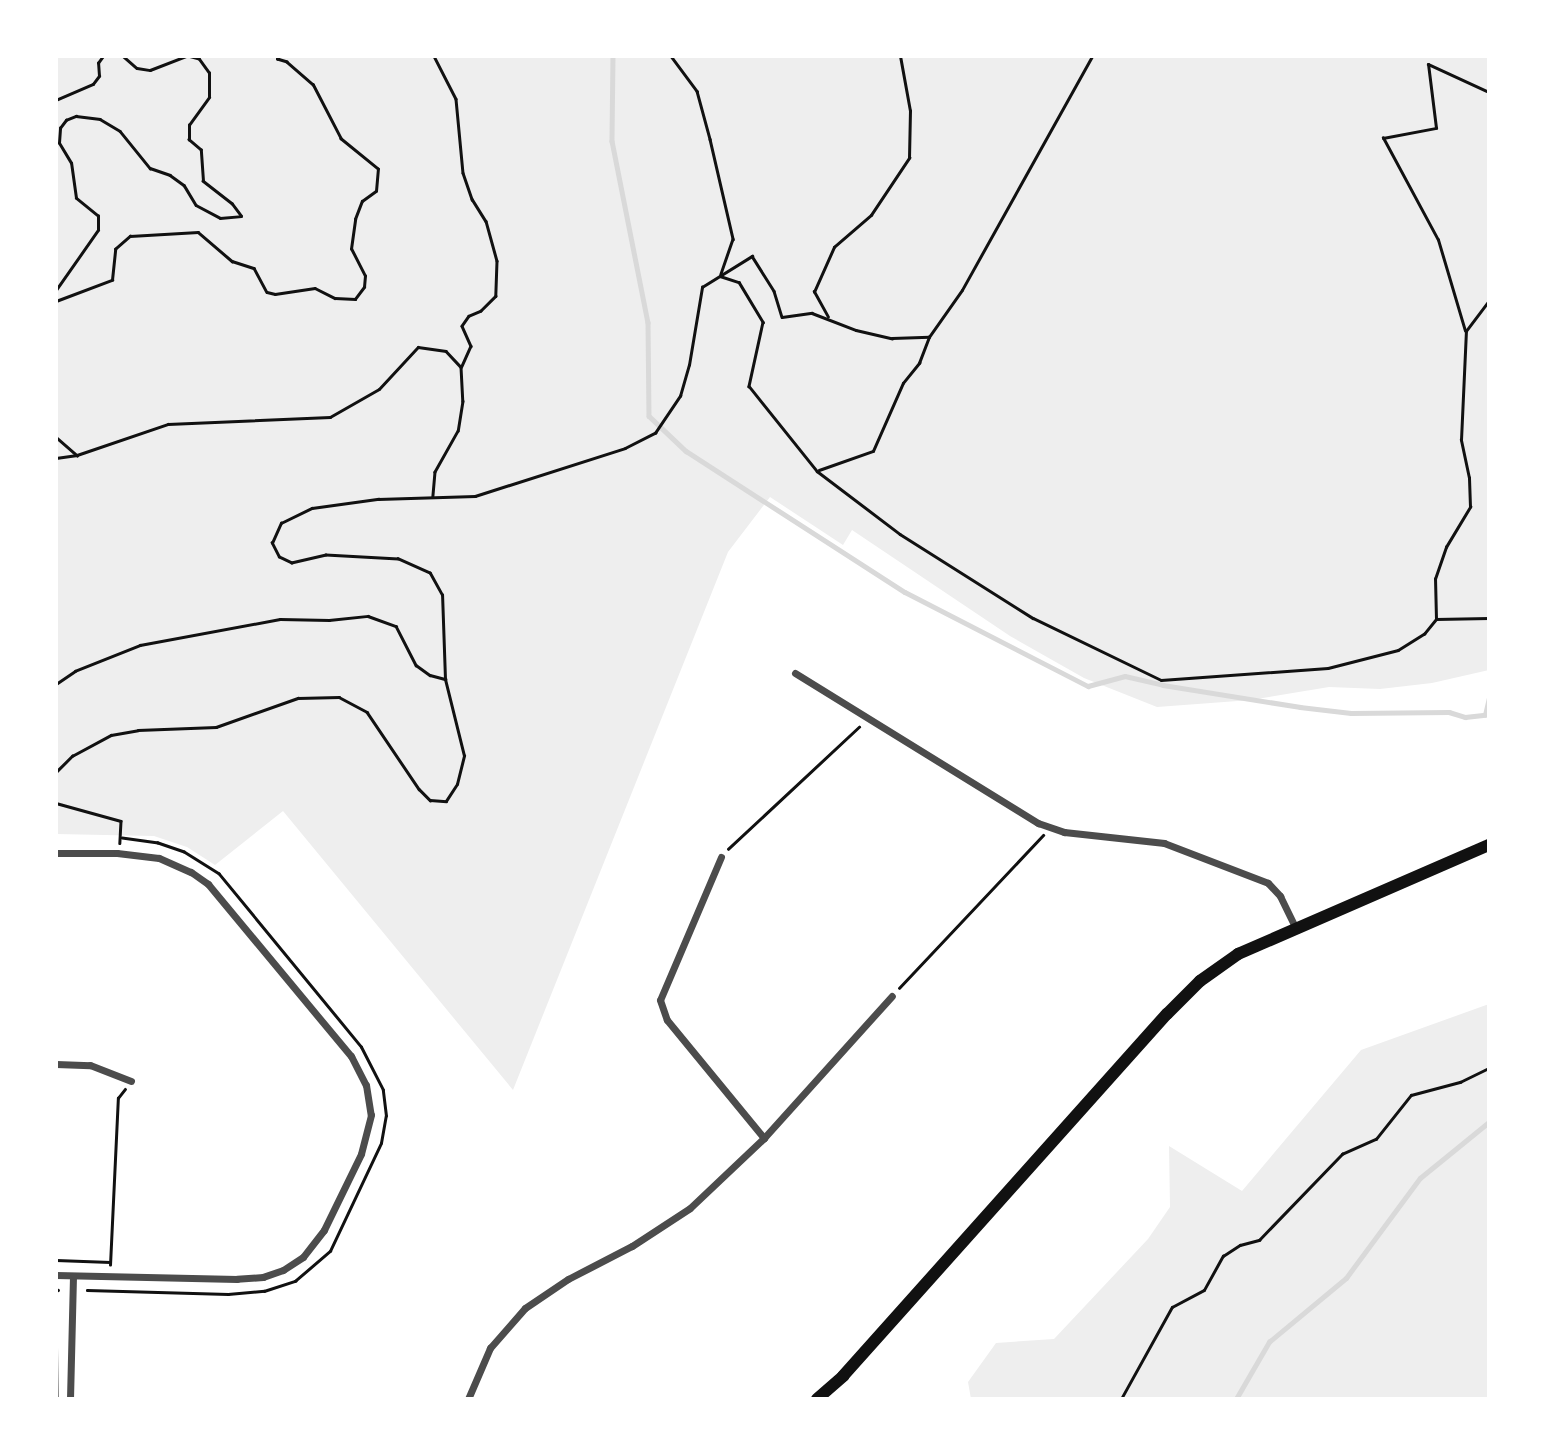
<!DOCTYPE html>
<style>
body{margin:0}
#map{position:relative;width:1545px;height:1455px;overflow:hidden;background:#fff;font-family:"Times New Roman",serif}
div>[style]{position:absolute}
.green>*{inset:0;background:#eee}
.stream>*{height:4.5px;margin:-2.25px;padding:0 2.25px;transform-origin:2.25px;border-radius:2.25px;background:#d9d9d9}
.path>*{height:2.5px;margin:-1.25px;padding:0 1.25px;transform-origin:1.25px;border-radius:1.25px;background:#111}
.minor>*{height:7px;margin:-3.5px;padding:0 3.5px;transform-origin:3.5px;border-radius:3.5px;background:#4c4c4c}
.secondary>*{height:12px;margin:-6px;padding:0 6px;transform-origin:6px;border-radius:6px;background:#111}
span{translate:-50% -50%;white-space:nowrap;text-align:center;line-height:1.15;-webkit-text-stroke:6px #fff;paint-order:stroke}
.frame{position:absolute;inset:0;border:58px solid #fff;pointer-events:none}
</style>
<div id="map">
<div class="green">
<div style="clip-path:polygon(56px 56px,1489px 56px,1489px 670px,1432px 683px,1380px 689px,1329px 687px,1251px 700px,1157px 707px,1084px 678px,1010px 636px,852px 530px,843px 545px,770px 497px,728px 552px,513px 1090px,283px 811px,215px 865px,187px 847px,154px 836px,56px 834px)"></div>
<div style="clip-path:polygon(1489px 1004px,1489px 1399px,971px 1399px,968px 1382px,996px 1343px,1054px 1339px,1148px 1239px,1170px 1207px,1169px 1146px,1242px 1191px,1361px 1050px)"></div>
</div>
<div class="stream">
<div style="left:613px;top:56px;width:85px;rotate:90.7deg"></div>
<div style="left:612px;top:141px;width:185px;rotate:78.8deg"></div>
<div style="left:648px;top:322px;width:94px;rotate:89.4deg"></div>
<div style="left:649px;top:416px;width:51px;rotate:43.4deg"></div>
<div style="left:686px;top:451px;width:260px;rotate:32.8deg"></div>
<div style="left:905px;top:592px;width:206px;rotate:27.2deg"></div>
<div style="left:1088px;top:686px;width:38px;rotate:-15deg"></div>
<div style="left:1125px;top:676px;width:39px;rotate:13deg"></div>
<div style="left:1163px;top:685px;width:139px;rotate:9.1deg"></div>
<div style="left:1300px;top:707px;width:51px;rotate:6.7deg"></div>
<div style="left:1351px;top:713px;width:98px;rotate:-0.6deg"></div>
<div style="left:1449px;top:712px;width:17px;rotate:17deg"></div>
<div style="left:1465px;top:717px;width:20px;rotate:-6deg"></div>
<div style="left:1485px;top:715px;width:18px;rotate:-77deg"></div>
<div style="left:1236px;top:1399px;width:66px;rotate:-59.9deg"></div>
<div style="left:1269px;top:1342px;width:100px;rotate:-39.7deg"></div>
<div style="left:1346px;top:1278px;width:124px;rotate:-53.5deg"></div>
<div style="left:1420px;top:1178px;width:89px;rotate:-39.1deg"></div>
</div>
<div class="path">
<div style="left:123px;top:56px;width:18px;rotate:41deg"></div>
<div style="left:137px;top:68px;width:13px;rotate:9deg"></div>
<div style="left:150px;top:70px;width:40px;rotate:-21deg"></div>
<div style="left:434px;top:56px;width:48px;rotate:62.9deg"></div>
<div style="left:456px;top:99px;width:74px;rotate:84.6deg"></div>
<div style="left:463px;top:173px;width:28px;rotate:71deg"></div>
<div style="left:472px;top:199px;width:26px;rotate:58deg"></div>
<div style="left:486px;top:221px;width:41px;rotate:74.6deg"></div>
<div style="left:497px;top:261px;width:35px;rotate:92deg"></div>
<div style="left:496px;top:296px;width:21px;rotate:135deg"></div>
<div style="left:481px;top:311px;width:13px;rotate:157deg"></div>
<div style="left:469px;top:316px;width:12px;rotate:125deg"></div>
<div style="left:462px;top:326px;width:22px;rotate:66deg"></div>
<div style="left:471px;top:346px;width:22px;rotate:114deg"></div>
<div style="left:671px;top:56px;width:44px;rotate:53.4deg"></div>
<div style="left:697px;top:91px;width:50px;rotate:74.8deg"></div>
<div style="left:710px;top:139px;width:103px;rotate:77deg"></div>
<div style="left:733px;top:239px;width:37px;rotate:109deg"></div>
<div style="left:56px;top:100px;width:40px;rotate:-23.4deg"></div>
<div style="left:93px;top:84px;width:10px;rotate:-53deg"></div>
<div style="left:99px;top:76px;width:13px;rotate:-94deg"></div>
<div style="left:98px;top:63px;width:9px;rotate:-54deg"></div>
<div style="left:720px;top:276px;width:20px;rotate:18deg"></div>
<div style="left:739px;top:282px;width:47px;rotate:59deg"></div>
<div style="left:763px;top:322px;width:66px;rotate:102.3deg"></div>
<div style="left:749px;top:386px;width:109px;rotate:51.3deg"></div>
<div style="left:817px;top:471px;width:104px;rotate:37.2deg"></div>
<div style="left:900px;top:534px;width:157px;rotate:32.3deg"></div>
<div style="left:1033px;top:618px;width:142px;rotate:25.8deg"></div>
<div style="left:1161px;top:680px;width:167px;rotate:-4.1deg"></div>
<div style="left:1328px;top:668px;width:72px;rotate:-14.4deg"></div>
<div style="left:1398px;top:650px;width:31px;rotate:-32deg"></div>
<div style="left:1424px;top:634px;width:19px;rotate:-51deg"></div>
<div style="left:1436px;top:619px;width:40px;rotate:-91.4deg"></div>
<div style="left:1435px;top:579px;width:34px;rotate:-71deg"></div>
<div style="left:1446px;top:547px;width:47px;rotate:-59deg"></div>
<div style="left:1470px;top:507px;width:29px;rotate:-92deg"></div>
<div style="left:1469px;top:478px;width:39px;rotate:-102deg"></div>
<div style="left:1461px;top:440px;width:109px;rotate:-87.4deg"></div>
<div style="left:1466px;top:331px;width:39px;rotate:-53deg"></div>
<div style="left:56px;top:290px;width:73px;rotate:-55deg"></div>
<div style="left:98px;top:230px;width:14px;rotate:-90deg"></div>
<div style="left:98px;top:216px;width:28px;rotate:-141deg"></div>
<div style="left:76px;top:198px;width:35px;rotate:-98deg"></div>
<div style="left:71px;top:163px;width:23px;rotate:-121deg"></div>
<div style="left:59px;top:143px;width:15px;rotate:-86deg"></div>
<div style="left:60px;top:128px;width:10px;rotate:-53deg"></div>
<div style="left:66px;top:120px;width:11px;rotate:-22deg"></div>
<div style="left:76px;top:116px;width:24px;rotate:7deg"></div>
<div style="left:100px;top:119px;width:23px;rotate:31deg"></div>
<div style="left:120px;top:131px;width:48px;rotate:51deg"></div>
<div style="left:150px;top:168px;width:21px;rotate:19deg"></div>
<div style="left:170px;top:175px;width:17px;rotate:36deg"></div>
<div style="left:184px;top:185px;width:23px;rotate:59deg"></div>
<div style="left:196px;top:205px;width:27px;rotate:28deg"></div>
<div style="left:220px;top:218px;width:21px;rotate:-5deg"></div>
<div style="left:241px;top:216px;width:15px;rotate:-127deg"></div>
<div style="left:232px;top:204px;width:37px;rotate:-142deg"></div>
<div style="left:203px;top:181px;width:31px;rotate:-94deg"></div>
<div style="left:201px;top:150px;width:16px;rotate:-140deg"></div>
<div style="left:189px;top:140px;width:15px;rotate:-90deg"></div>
<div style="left:189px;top:125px;width:34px;rotate:-54deg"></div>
<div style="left:209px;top:97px;width:24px;rotate:-90deg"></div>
<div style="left:209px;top:73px;width:17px;rotate:-126deg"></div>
<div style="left:199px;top:59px;width:11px;rotate:-165deg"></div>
<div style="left:56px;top:301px;width:60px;rotate:-20.6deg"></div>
<div style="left:112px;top:280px;width:31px;rotate:-84deg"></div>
<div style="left:115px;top:249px;width:20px;rotate:-41deg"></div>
<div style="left:130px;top:236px;width:68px;rotate:-3.4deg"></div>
<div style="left:198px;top:232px;width:45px;rotate:40.5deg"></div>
<div style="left:232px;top:261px;width:23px;rotate:18deg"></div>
<div style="left:254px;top:268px;width:27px;rotate:62deg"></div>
<div style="left:267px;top:292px;width:8px;rotate:14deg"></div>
<div style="left:275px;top:294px;width:40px;rotate:-8.5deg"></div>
<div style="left:315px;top:288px;width:22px;rotate:27deg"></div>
<div style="left:335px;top:298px;width:20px;rotate:3deg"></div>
<div style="left:355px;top:299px;width:15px;rotate:-53deg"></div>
<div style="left:364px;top:287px;width:11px;rotate:-85deg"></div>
<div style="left:365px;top:276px;width:30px;rotate:-117deg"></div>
<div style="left:351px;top:249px;width:30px;rotate:-82deg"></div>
<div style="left:355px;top:219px;width:19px;rotate:-69deg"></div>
<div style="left:362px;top:201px;width:17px;rotate:-36deg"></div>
<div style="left:376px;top:191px;width:22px;rotate:-85deg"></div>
<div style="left:378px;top:169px;width:48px;rotate:-141deg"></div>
<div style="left:341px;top:139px;width:61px;rotate:-117.4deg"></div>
<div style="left:313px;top:85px;width:35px;rotate:-139deg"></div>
<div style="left:287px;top:62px;width:10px;rotate:-163deg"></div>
<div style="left:277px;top:59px;width:4px;rotate:-56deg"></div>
<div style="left:828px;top:317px;width:29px;rotate:-119deg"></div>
<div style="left:814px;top:292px;width:49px;rotate:-66deg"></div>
<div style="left:834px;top:247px;width:49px;rotate:-40.9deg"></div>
<div style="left:871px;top:215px;width:69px;rotate:-56.3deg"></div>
<div style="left:909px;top:158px;width:47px;rotate:-88.8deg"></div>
<div style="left:910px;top:111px;width:56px;rotate:-100.3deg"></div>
<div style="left:1465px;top:331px;width:95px;rotate:-106.5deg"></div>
<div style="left:1438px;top:240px;width:116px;rotate:-118.3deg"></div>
<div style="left:1383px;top:138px;width:54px;rotate:-10.7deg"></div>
<div style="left:1436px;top:128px;width:64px;rotate:-97.1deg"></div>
<div style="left:1428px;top:64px;width:67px;rotate:24.7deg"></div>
<div style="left:56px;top:437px;width:28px;rotate:41deg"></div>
<div style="left:56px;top:458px;width:21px;rotate:-8deg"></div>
<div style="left:77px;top:455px;width:96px;rotate:-18.8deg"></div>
<div style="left:168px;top:424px;width:162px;rotate:-2.5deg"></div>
<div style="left:330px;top:417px;width:56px;rotate:-29.7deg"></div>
<div style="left:379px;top:389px;width:57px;rotate:-47.1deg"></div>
<div style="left:418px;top:347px;width:28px;rotate:8deg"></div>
<div style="left:446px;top:351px;width:22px;rotate:47deg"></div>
<div style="left:461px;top:367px;width:34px;rotate:87deg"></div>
<div style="left:463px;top:401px;width:30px;rotate:99deg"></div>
<div style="left:458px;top:431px;width:47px;rotate:119.3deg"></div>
<div style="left:435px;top:472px;width:24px;rotate:95deg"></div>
<div style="left:819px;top:470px;width:57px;rotate:-19.4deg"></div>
<div style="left:873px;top:451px;width:74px;rotate:-66.2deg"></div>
<div style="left:903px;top:383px;width:26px;rotate:-51deg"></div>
<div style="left:919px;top:363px;width:28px;rotate:-69deg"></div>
<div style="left:1436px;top:619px;width:53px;rotate:-1.1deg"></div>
<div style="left:56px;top:684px;width:23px;rotate:-34deg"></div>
<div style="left:75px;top:671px;width:70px;rotate:-21.8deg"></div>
<div style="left:140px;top:645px;width:142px;rotate:-10.5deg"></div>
<div style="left:280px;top:619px;width:49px;rotate:1.2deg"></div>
<div style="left:329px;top:620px;width:39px;rotate:-6deg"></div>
<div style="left:368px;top:616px;width:30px;rotate:20deg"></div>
<div style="left:396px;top:626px;width:44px;rotate:62.9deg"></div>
<div style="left:416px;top:665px;width:17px;rotate:36deg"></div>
<div style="left:430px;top:675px;width:16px;rotate:15deg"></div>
<div style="left:56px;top:772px;width:23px;rotate:-45deg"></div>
<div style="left:72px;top:756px;width:44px;rotate:-28.3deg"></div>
<div style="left:111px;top:735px;width:27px;rotate:-10deg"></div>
<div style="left:138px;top:730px;width:78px;rotate:-2.2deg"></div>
<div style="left:216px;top:727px;width:87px;rotate:-19.5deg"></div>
<div style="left:298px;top:698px;width:41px;rotate:-1.4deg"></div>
<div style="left:339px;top:697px;width:32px;rotate:28deg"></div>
<div style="left:367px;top:712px;width:93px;rotate:56deg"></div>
<div style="left:419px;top:789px;width:16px;rotate:45deg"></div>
<div style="left:430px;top:800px;width:16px;rotate:4deg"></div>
<div style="left:446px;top:801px;width:20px;rotate:-57deg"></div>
<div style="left:457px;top:784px;width:29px;rotate:-76deg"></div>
<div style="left:464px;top:756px;width:79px;rotate:-103.9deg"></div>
<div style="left:445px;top:679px;width:84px;rotate:-92deg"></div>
<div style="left:442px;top:595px;width:25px;rotate:-119deg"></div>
<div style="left:430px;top:573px;width:35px;rotate:-156deg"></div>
<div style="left:398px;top:559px;width:72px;rotate:-176.8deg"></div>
<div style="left:326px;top:555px;width:35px;rotate:167deg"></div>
<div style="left:292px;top:563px;width:14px;rotate:-155deg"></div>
<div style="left:279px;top:557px;width:16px;rotate:-117deg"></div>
<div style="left:272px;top:543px;width:22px;rotate:-66deg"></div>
<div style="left:281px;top:523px;width:34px;rotate:-26deg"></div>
<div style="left:312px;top:508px;width:67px;rotate:-7.8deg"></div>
<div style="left:378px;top:499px;width:97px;rotate:-1.8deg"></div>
<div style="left:475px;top:496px;width:157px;rotate:-17.7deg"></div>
<div style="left:625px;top:448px;width:34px;rotate:-27deg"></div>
<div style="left:655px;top:433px;width:45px;rotate:-56deg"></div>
<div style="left:680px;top:396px;width:32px;rotate:-74deg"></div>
<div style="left:689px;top:365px;width:79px;rotate:-80.5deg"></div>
<div style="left:702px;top:287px;width:59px;rotate:-31.8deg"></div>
<div style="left:752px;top:256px;width:41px;rotate:57.8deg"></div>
<div style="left:774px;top:291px;width:27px;rotate:73deg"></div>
<div style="left:782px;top:317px;width:30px;rotate:-8deg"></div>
<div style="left:812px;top:313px;width:47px;rotate:21.1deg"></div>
<div style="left:856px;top:330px;width:37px;rotate:13deg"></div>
<div style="left:892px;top:338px;width:37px;rotate:-2deg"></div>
<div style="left:929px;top:337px;width:57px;rotate:-54.9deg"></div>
<div style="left:962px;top:290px;width:268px;rotate:-60.9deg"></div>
<div style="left:56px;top:803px;width:67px;rotate:15.5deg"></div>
<div style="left:121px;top:821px;width:22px;rotate:93deg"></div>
<div style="left:728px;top:849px;width:179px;rotate:-43deg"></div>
<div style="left:899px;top:988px;width:210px;rotate:-46.7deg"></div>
<div style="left:56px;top:1260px;width:54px;rotate:2.1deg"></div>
<div style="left:110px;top:1265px;width:167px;rotate:-87.3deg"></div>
<div style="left:118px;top:1098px;width:11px;rotate:-52deg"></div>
<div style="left:87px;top:1290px;width:141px;rotate:1.6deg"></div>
<div style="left:228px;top:1294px;width:36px;rotate:-5deg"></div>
<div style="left:264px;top:1291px;width:33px;rotate:-18deg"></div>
<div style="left:295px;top:1281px;width:46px;rotate:-40.6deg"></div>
<div style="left:330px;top:1251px;width:119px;rotate:-64.7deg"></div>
<div style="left:381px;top:1143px;width:27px;rotate:-80deg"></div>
<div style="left:386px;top:1116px;width:26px;rotate:-97deg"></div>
<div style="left:383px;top:1090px;width:48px;rotate:-117.1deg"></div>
<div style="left:361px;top:1047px;width:224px;rotate:-129.4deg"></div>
<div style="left:219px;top:874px;width:41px;rotate:-147.8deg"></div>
<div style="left:184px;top:852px;width:28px;rotate:-161deg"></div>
<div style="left:158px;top:843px;width:36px;rotate:-172deg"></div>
<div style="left:56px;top:1291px;width:2px;rotate:-27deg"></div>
<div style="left:56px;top:1299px;width:100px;rotate:89.4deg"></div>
<div style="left:1121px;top:1399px;width:105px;rotate:-61deg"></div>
<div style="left:1172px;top:1307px;width:36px;rotate:-28deg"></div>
<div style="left:1204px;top:1290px;width:39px;rotate:-61deg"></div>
<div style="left:1223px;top:1256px;width:20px;rotate:-33deg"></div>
<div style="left:1240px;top:1245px;width:20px;rotate:-15deg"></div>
<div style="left:1259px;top:1240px;width:120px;rotate:-46deg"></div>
<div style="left:1342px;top:1154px;width:37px;rotate:-24deg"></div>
<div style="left:1376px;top:1139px;width:56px;rotate:-51.5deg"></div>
<div style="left:1411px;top:1095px;width:51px;rotate:-14.9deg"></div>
<div style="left:1460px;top:1082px;width:32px;rotate:-26deg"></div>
</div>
<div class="minor">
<div style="left:795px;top:673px;width:286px;rotate:31.7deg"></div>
<div style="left:1038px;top:823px;width:28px;rotate:19deg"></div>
<div style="left:1064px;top:832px;width:101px;rotate:6.3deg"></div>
<div style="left:1164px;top:843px;width:111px;rotate:21deg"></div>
<div style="left:1268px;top:883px;width:18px;rotate:47deg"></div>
<div style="left:1280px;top:896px;width:37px;rotate:64deg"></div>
<div style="left:56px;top:853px;width:61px"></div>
<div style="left:117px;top:853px;width:42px;rotate:6.8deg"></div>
<div style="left:159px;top:858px;width:35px;rotate:24deg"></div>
<div style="left:191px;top:872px;width:21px;rotate:35deg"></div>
<div style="left:208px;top:884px;width:224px;rotate:50.3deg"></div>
<div style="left:351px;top:1056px;width:33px;rotate:63deg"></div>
<div style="left:366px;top:1085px;width:30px;rotate:81deg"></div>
<div style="left:371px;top:1115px;width:40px;rotate:104.4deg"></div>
<div style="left:361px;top:1154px;width:85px;rotate:116deg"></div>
<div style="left:324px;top:1230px;width:34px;rotate:128deg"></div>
<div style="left:303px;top:1257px;width:24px;rotate:147deg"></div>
<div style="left:283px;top:1270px;width:21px;rotate:161deg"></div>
<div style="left:263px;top:1277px;width:26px;rotate:176deg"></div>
<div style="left:237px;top:1279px;width:181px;rotate:-178.7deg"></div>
<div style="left:721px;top:857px;width:155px;rotate:113.1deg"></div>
<div style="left:660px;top:1000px;width:21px;rotate:71deg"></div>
<div style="left:667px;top:1020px;width:153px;rotate:50.6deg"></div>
<div style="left:56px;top:1064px;width:34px;rotate:2deg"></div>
<div style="left:90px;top:1065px;width:44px;rotate:21.3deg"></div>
<div style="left:70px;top:1399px;width:123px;rotate:-88.6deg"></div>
<div style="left:468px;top:1399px;width:56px;rotate:-66.7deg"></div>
<div style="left:490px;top:1348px;width:53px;rotate:-48.8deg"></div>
<div style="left:525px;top:1308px;width:52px;rotate:-34deg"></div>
<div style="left:568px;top:1279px;width:72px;rotate:-27.3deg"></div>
<div style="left:632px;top:1246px;width:69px;rotate:-33.2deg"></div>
<div style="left:690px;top:1208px;width:102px;rotate:-43.4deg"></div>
<div style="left:764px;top:1138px;width:191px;rotate:-48deg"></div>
</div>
<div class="secondary">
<div style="left:817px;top:1399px;width:35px;rotate:-41deg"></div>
<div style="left:843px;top:1376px;width:486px;rotate:-48.2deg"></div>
<div style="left:1167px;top:1014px;width:47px;rotate:-45deg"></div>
<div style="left:1200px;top:981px;width:47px;rotate:-35.4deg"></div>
<div style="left:1238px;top:954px;width:274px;rotate:-23.5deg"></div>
</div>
<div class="frame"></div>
</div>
